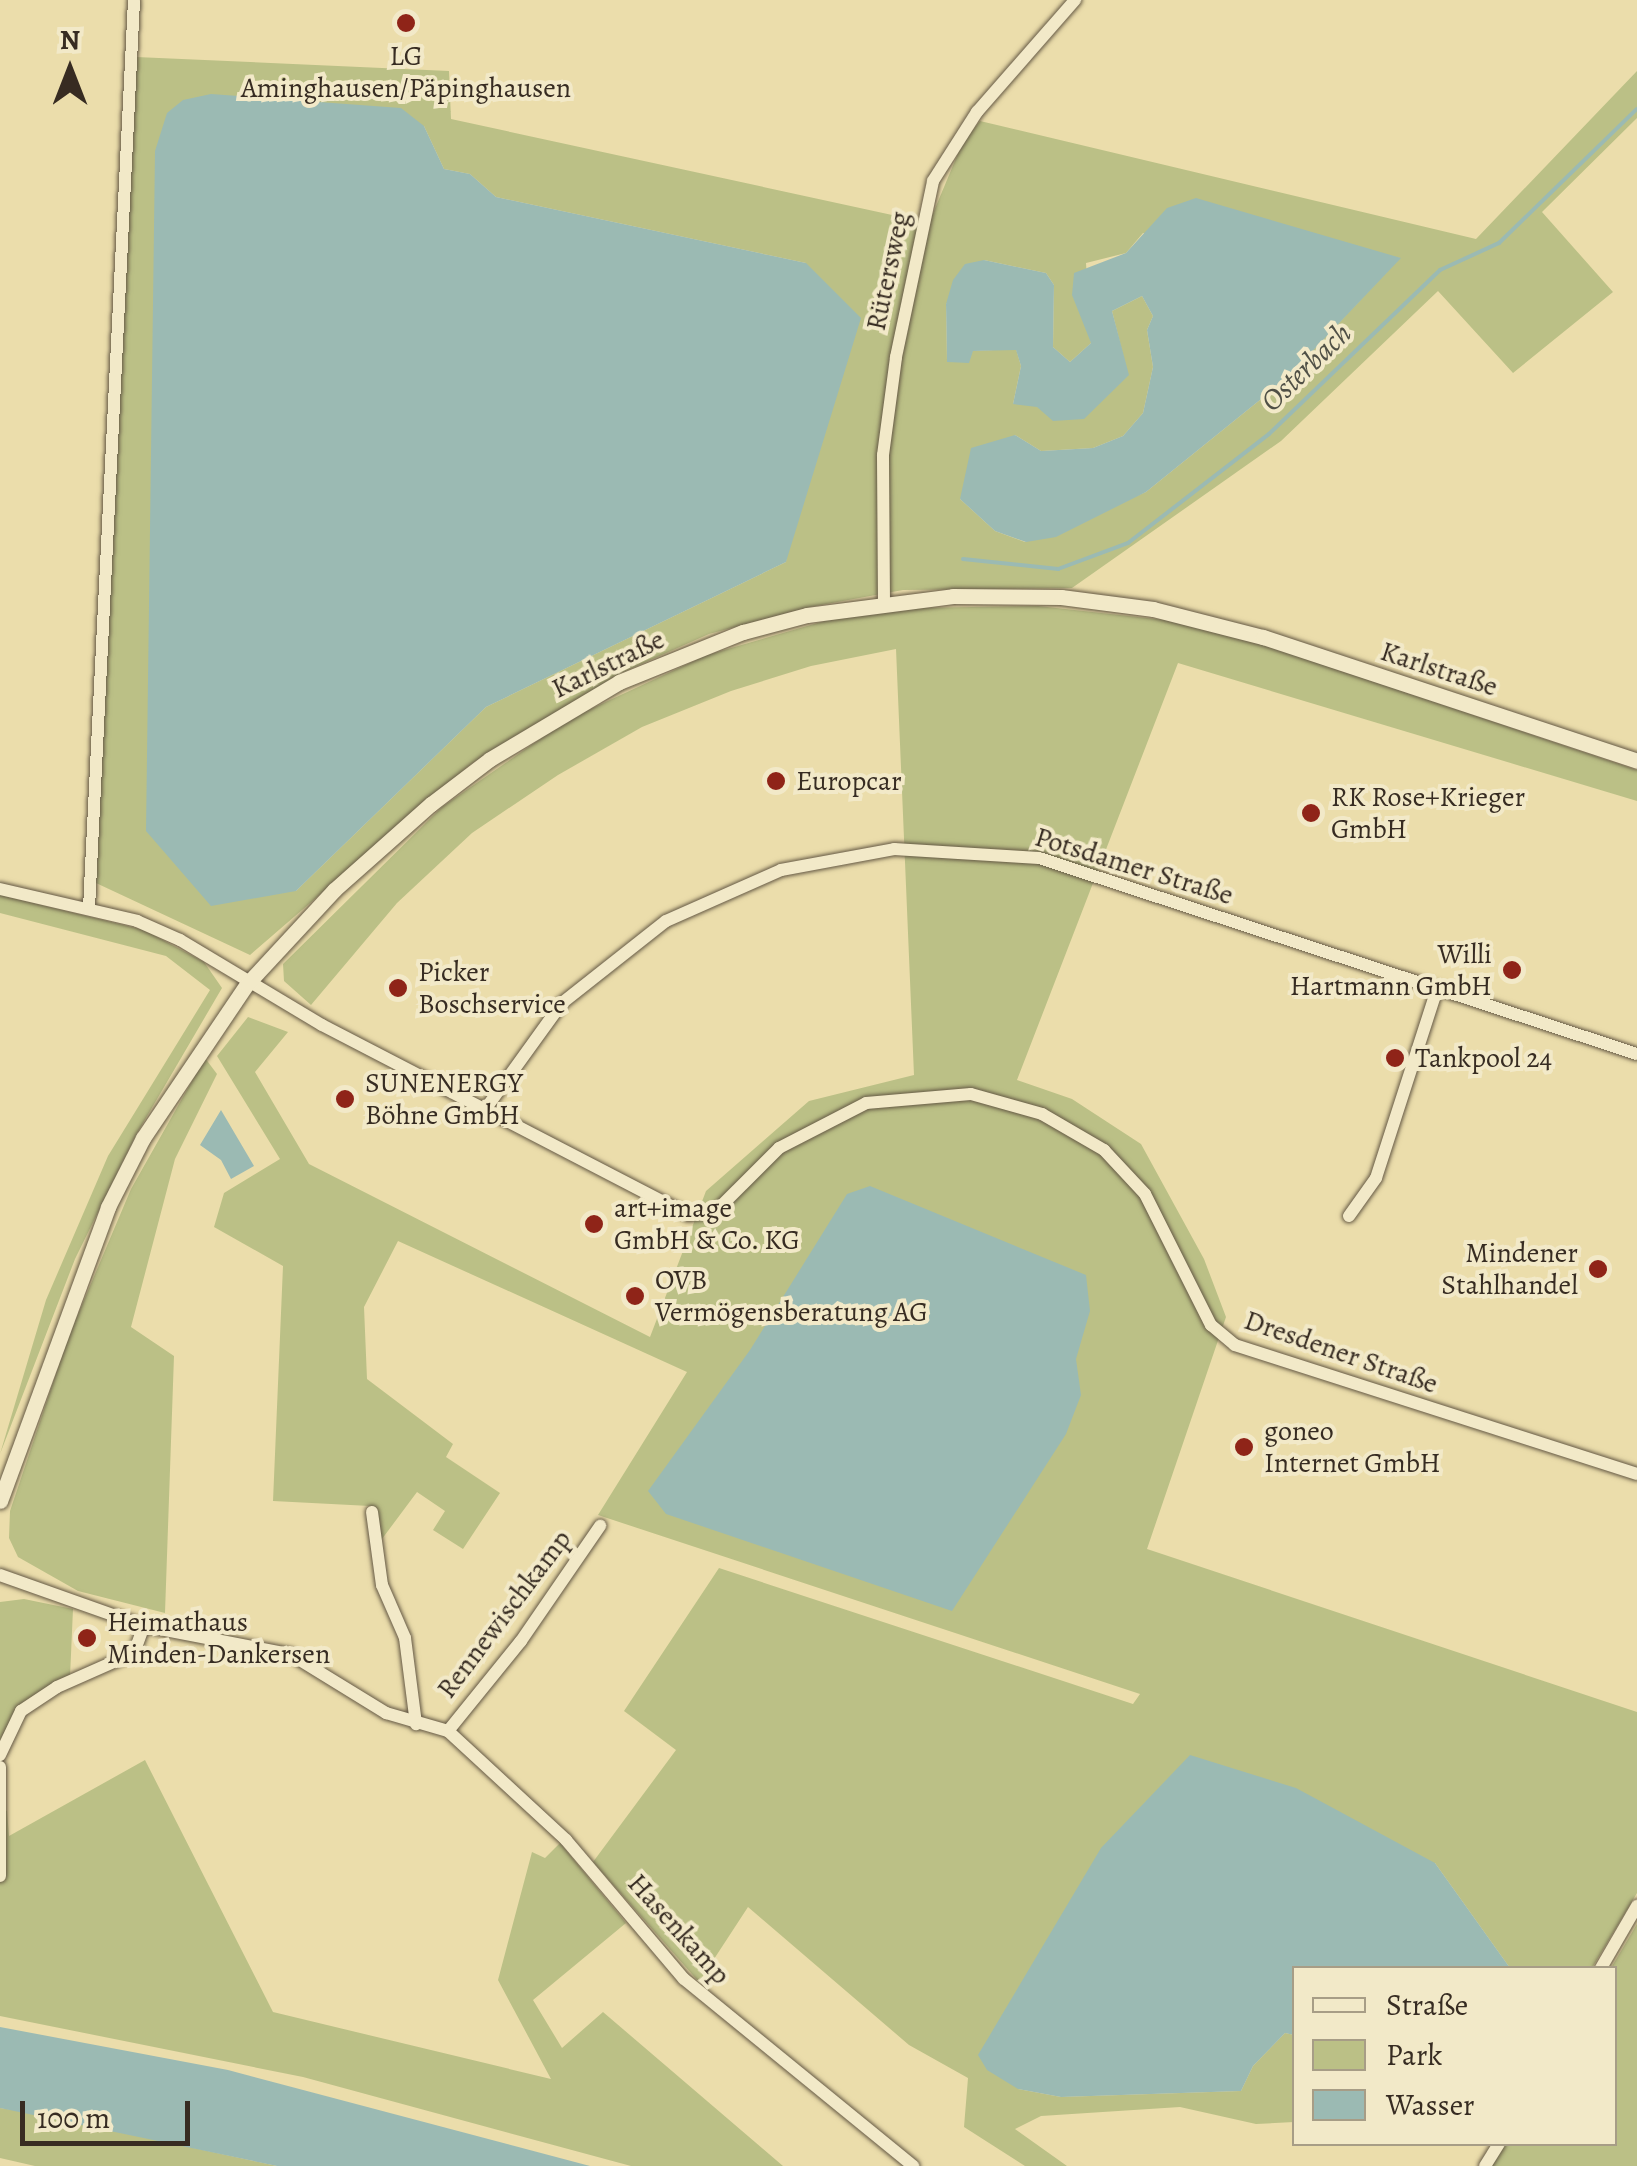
<!DOCTYPE html>
<meta charset="utf-8">
<style>
body{margin:0}
#map{position:relative;width:1637px;height:2166px;overflow:hidden;background:#ebddab;font-family:Alegreya,serif}
div>[style]{position:absolute}
.green>*{inset:0;background:#bbc086}
.water>*{inset:0;background:#9bbab3}
.stream>*{height:4px;margin:-2px;padding:0 2px;transform-origin:2px;border-radius:2px;background:#9bbab3}
.roads{filter:drop-shadow(0 0 2px #645844) drop-shadow(0 0 2px #645844)}
.minor>*{height:12px;margin:-6px;padding:0 6px;transform-origin:6px;border-radius:6px;background:#f2e9c8}
.tertiary>*{height:15px;margin:-7.5px;padding:0 7.5px;transform-origin:7.5px;border-radius:7.5px;background:#f2e9c8}
.dots>*{width:28px;height:28px;translate:-50% -50%;box-sizing:border-box;border:5px solid #f2e9c8;border-radius:50%}
span{translate:-50% -50%;white-space:nowrap;text-align:center;line-height:1.15;-webkit-text-stroke:8px #f2e9c8;paint-order:stroke}
.poi-label{font-size:28px;color:#372c22}
.left{translate:0 -50%;text-align:left}
.right{translate:-100% -50%;text-align:right}
.street-label{font-size:28px;color:#372c22}
.water-label{font-size:30px;color:#505046;font-style:italic}
.legend{position:absolute;left:1292px;top:1966px;width:325px;height:180px;box-sizing:border-box;background:#f2e9c8;border:2px solid #a79d86;margin:0;padding:12px 18px;list-style:none;font-size:30px;color:#372c22}
.legend li{display:flex;align-items:center;gap:20px;height:50px}
.legend b{width:50px;border:2px solid #a79d86}
.north{position:absolute;left:20px;top:20px;width:100px;height:100px;-webkit-text-stroke:8px #f2e9c8;paint-order:stroke;rotate:0deg;font-size:28px;font-weight:700;line-height:40px;text-align:center;color:#372c22}
.north::after{content:'';display:block;margin:auto;width:35px;height:45px;background:#372c22;clip-path:polygon(50% 0,100% 100%,50% 72%,0 100%)}
.scale{position:absolute;left:20px;top:2101px;width:170px;height:45px;box-sizing:border-box;border:5px solid #372c22;border-top:0;padding-left:12px;font-size:30px;line-height:35px;white-space:nowrap;color:#372c22;-webkit-text-stroke:8px #f2e9c8;paint-order:stroke}
</style>
<div id="map">
<div class="green">
<div style="clip-path:polygon(evenodd,136px 57px,449px 71px,451px 119px,929px 223px,962px 144px,980px 121px,1476px 239px,1637px 71px,1637px 118px,1542px 212px,1613px 292px,1513px 373px,1438px 291px,1281px 441px,1072px 588px,903px 590px,810px 607px,709px 634px,619px 674px,471px 764px,250px 955px,96px 883px,136px 57px,424px 126px,444px 169px,470px 174px,496px 197px,806px 263px,786px 562px,486px 707px,296px 891px,424px 126px,136px 57px,1143px 233px,1400px 258px,1286px 379px,1146px 492px,1025px 542px,995px 531px,960px 499px,1015px 435px,1041px 451px,1093px 448px,1123px 436px,1143px 413px,1153px 367px,1147px 330px,1153px 316px,1142px 296px,1112px 311px,1128px 375px,1013px 404px,1021px 366px,1016px 349px,973px 351px,947px 361px,946px 304px,984px 260px,1046px 273px,1054px 285px,1053px 347px,1070px 362px,1091px 343px,1086px 263px,1126px 253px,1143px 233px)"></div>
<div style="clip-path:polygon(1038px 606px,1165px 620px,1267px 646px,1637px 770px,1637px 801px,1178px 663px,1017px 1080px,1072px 1099px,1141px 1144px,1204px 1259px,1226px 1317px,1147px 1549px,1637px 1712px,1637px 1893px,1592px 1968px,1510px 1968px,1435px 1863px,1018px 2089px,1061px 2097px,1241px 2091px,1253px 2066px,1285px 2033px,1294px 2035px,1294px 2122px,1256px 2124px,1180px 2107px,1041px 2116px,1015px 2129px,1067px 2166px,1025px 2166px,964px 2127px,968px 2078px,909px 2045px,748px 1907px,699px 1982px,593px 1862px,676px 1750px,624px 1711px,719px 1568px,1133px 1704px,1140px 1694px,598px 1515px,687px 1372px,398px 1241px,364px 1307px,367px 1379px,453px 1444px,446px 1457px,500px 1493px,463px 1549px,433px 1530px,445px 1511px,417px 1492px,376px 1547px,370px 1506px,273px 1501px,283px 1266px,214px 1227px,224px 1193px,280px 1159px,217px 1056px,248px 1017px,288px 1032px,255px 1072px,309px 1164px,650px 1337px,706px 1191px,809px 1101px,914px 1075px,896px 649px,811px 666px,731px 691px,642px 727px,558px 775px,472px 833px,397px 903px,311px 1005px,284px 981px,283px 964px,442px 807px,569px 719px,707px 655px,828px 620px,911px 608px)"></div>
<div style="clip-path:polygon(0 895px,144px 930px,204px 962px,222px 988px,136px 1135px,75px 1259px,0 1454px,46px 1300px,108px 1156px,210px 990px,166px 956px,0 913px)"></div>
<div style="clip-path:polygon(205px 1058px,217px 1074px,175px 1159px,131px 1327px,174px 1356px,165px 1613px,78px 1591px,18px 1557px,9px 1538px,10px 1511px,68px 1338px,131px 1189px)"></div>
<div style="clip-path:polygon(24px 1599px,73px 1609px,70px 1677px,20px 1707px,0 1740px,0 1602px)"></div>
<div style="clip-path:polygon(145px 1760px,273px 2012px,551px 2079px,498px 1980px,532px 1852px,545px 1858px,560px 1843px,626px 1923px,533px 2000px,562px 2048px,603px 2012px,783px 2166px,631px 2166px,303px 2077px,0 2016px,0 1809px,7px 1811px,9px 1836px)"></div>
<div style="clip-path:polygon(1637px 1924px,1637px 2166px,1491px 2166px,1505px 2144px,1614px 2144px,1611px 1968px)"></div>
<div style="clip-path:polygon(0 2108px,33px 2113px,277px 2166px,35px 2166px,0 2158px)"></div>
</div>
<div class="water">
<div style="clip-path:polygon(211px 94px,401px 108px,424px 126px,444px 169px,470px 174px,496px 197px,806px 263px,861px 318px,786px 562px,486px 707px,296px 891px,211px 906px,146px 831px,155px 151px,167px 113px,183px 100px)"></div>
<div style="clip-path:polygon(1196px 198px,1401px 258px,1286px 379px,1146px 492px,1056px 537px,1026px 542px,995px 531px,960px 499px,971px 448px,1015px 435px,1041px 451px,1093px 448px,1123px 436px,1143px 413px,1153px 367px,1147px 330px,1153px 316px,1142px 296px,1112px 311px,1129px 375px,1084px 419px,1053px 421px,1037px 407px,1013px 404px,1021px 366px,1016px 350px,973px 351px,969px 363px,947px 362px,946px 304px,953px 280px,965px 264px,984px 260px,1046px 273px,1054px 285px,1053px 347px,1070px 362px,1091px 343px,1072px 295px,1074px 273px,1126px 253px,1167px 208px)"></div>
<div style="clip-path:polygon(221px 1110px,254px 1166px,231px 1179px,221px 1160px,200px 1145px)"></div>
<div style="clip-path:polygon(870px 1186px,1086px 1275px,1090px 1311px,1076px 1359px,1081px 1395px,1066px 1434px,952px 1611px,666px 1514px,648px 1491px,750px 1350px,847px 1194px)"></div>
<div style="clip-path:polygon(1190px 1755px,1296px 1788px,1435px 1863px,1510px 1968px,1294px 1968px,1294px 2035px,1285px 2033px,1253px 2066px,1241px 2091px,1061px 2097px,1018px 2089px,987px 2070px,978px 2055px,1101px 1848px)"></div>
<div style="clip-path:polygon(0 2027px,228px 2070px,590px 2166px,277px 2166px,0 2108px)"></div>
</div>
<div class="stream">
<div style="left:963px;top:559px;width:96px;rotate:6deg"></div>
<div style="left:1058px;top:569px;width:75px;rotate:-20.4deg"></div>
<div style="left:1128px;top:543px;width:178px;rotate:-37.7deg"></div>
<div style="left:1269px;top:434px;width:237px;rotate:-43.8deg"></div>
<div style="left:1440px;top:270px;width:65px;rotate:-24.6deg"></div>
<div style="left:1499px;top:243px;width:192px;rotate:-44.2deg"></div>
</div>
<div class="roads">
<div class="minor">
<div style="left:884px;top:602px;width:147px;rotate:-90.4deg"></div>
<div style="left:883px;top:455px;width:99px;rotate:-82.4deg"></div>
<div style="left:896px;top:357px;width:180px;rotate:-78.1deg"></div>
<div style="left:933px;top:181px;width:82px;rotate:-57.5deg"></div>
<div style="left:977px;top:112px;width:149px;rotate:-48.8deg"></div>
<div style="left:0;top:889px;width:141px;rotate:13.1deg"></div>
<div style="left:137px;top:921px;width:47px;rotate:23.8deg"></div>
<div style="left:180px;top:940px;width:165px;rotate:30.9deg"></div>
<div style="left:322px;top:1025px;width:412px;rotate:27.4deg"></div>
<div style="left:688px;top:1215px;width:27px;rotate:-6deg"></div>
<div style="left:715px;top:1212px;width:91px;rotate:-45deg"></div>
<div style="left:779px;top:1148px;width:98px;rotate:-27.3deg"></div>
<div style="left:866px;top:1103px;width:105px;rotate:-4.9deg"></div>
<div style="left:971px;top:1094px;width:74px;rotate:15.7deg"></div>
<div style="left:1042px;top:1114px;width:72px;rotate:30.1deg"></div>
<div style="left:1104px;top:1150px;width:60px;rotate:47deg"></div>
<div style="left:1145px;top:1194px;width:147px;rotate:63.3deg"></div>
<div style="left:1211px;top:1325px;width:31px;rotate:40deg"></div>
<div style="left:1235px;top:1345px;width:422px;rotate:17.8deg"></div>
<div style="left:89px;top:908px;width:909px;rotate:-87.16deg"></div>
<div style="left:484px;top:1111px;width:133px;rotate:-54.2deg"></div>
<div style="left:562px;top:1003px;width:132px;rotate:-38.3deg"></div>
<div style="left:666px;top:921px;width:126px;rotate:-23.9deg"></div>
<div style="left:781px;top:870px;width:115px;rotate:-10.5deg"></div>
<div style="left:894px;top:849px;width:145px;rotate:3.6deg"></div>
<div style="left:1039px;top:858px;width:629px;rotate:18.15deg"></div>
<div style="left:1349px;top:1216px;width:47px;rotate:-54.6deg"></div>
<div style="left:1376px;top:1178px;width:199px;rotate:-72.1deg"></div>
<div style="left:372px;top:1512px;width:74px;rotate:82.2deg"></div>
<div style="left:382px;top:1585px;width:58px;rotate:66.5deg"></div>
<div style="left:405px;top:1638px;width:87px;rotate:82.7deg"></div>
<div style="left:0;top:1575px;width:153px;rotate:19.5deg"></div>
<div style="left:144px;top:1626px;width:149px;rotate:10.9deg"></div>
<div style="left:290px;top:1654px;width:113px;rotate:31.6deg"></div>
<div style="left:386px;top:1713px;width:65px;rotate:16.2deg"></div>
<div style="left:448px;top:1731px;width:161px;rotate:42.7deg"></div>
<div style="left:566px;top:1840px;width:182px;rotate:49.7deg"></div>
<div style="left:684px;top:1979px;width:296px;rotate:39.2deg"></div>
<div style="left:448px;top:1731px;width:116px;rotate:-51deg"></div>
<div style="left:521px;top:1641px;width:140px;rotate:-55.5deg"></div>
<div style="left:0;top:1755px;width:49px;rotate:-64.5deg"></div>
<div style="left:21px;top:1711px;width:43px;rotate:-33.7deg"></div>
<div style="left:57px;top:1687px;width:84px;rotate:-23.8deg"></div>
<div style="left:134px;top:1653px;width:29px;rotate:-70deg"></div>
<div style="left:0;top:1767px;width:109px;rotate:90deg"></div>
<div style="left:1601px;top:1968px;width:72px;rotate:-59.9deg"></div>
<div style="left:1485px;top:2166px;width:26px;rotate:-58deg"></div>
</div>
<div class="tertiary">
<div style="left:0;top:1501px;width:313px;rotate:-69.8deg"></div>
<div style="left:108px;top:1207px;width:77px;rotate:-63.1deg"></div>
<div style="left:143px;top:1138px;width:186px;rotate:-56deg"></div>
<div style="left:247px;top:984px;width:128px;rotate:-47.2deg"></div>
<div style="left:334px;top:890px;width:130px;rotate:-41.6deg"></div>
<div style="left:431px;top:804px;width:74px;rotate:-37.3deg"></div>
<div style="left:490px;top:759px;width:150px;rotate:-30.8deg"></div>
<div style="left:619px;top:682px;width:134px;rotate:-22deg"></div>
<div style="left:743px;top:632px;width:66px;rotate:-14.9deg"></div>
<div style="left:807px;top:615px;width:147px;rotate:-7.4deg"></div>
<div style="left:953px;top:596px;width:108px;rotate:0.5deg"></div>
<div style="left:1061px;top:597px;width:93px;rotate:7.4deg"></div>
<div style="left:1153px;top:609px;width:114px;rotate:14.3deg"></div>
<div style="left:1263px;top:637px;width:394px;rotate:18.3deg"></div>
</div>
</div>
<div class="dots">
<div style="left:406px;top:23px;background:#8f2418"></div>
<div style="left:776px;top:781px;background:#8f2418"></div>
<div style="left:1311px;top:813px;background:#8f2418"></div>
<div style="left:1512px;top:970px;background:#8f2418"></div>
<div style="left:398px;top:988px;background:#8f2418"></div>
<div style="left:1395px;top:1058px;background:#8f2418"></div>
<div style="left:345px;top:1099px;background:#8f2418"></div>
<div style="left:594px;top:1224px;background:#8f2418"></div>
<div style="left:1598px;top:1269px;background:#8f2418"></div>
<div style="left:635px;top:1296px;background:#8f2418"></div>
<div style="left:1244px;top:1447px;background:#8f2418"></div>
<div style="left:87px;top:1638px;background:#8f2418"></div>
</div>
<div class="poi-label">
<span style="left:406px;top:72px">LG<br>Aminghausen/Päpinghausen</span>
<span class="left" style="left:796px;top:781px">Europcar</span>
<span class="left" style="left:1331px;top:813px">RK Rose+Krieger<br>GmbH</span>
<span class="right" style="left:1492px;top:970px">Willi<br>Hartmann GmbH</span>
<span class="left" style="left:418px;top:988px">Picker<br>Boschservice</span>
<span class="left" style="left:1415px;top:1058px">Tankpool 24</span>
<span class="left" style="left:365px;top:1099px">SUNENERGY<br>Böhne GmbH</span>
<span class="left" style="left:614px;top:1224px">art+image<br>GmbH &amp; Co. KG</span>
<span class="right" style="left:1578px;top:1269px">Mindener<br>Stahlhandel</span>
<span class="left" style="left:655px;top:1296px">OVB<br>Vermögensberatung AG</span>
<span class="left" style="left:1264px;top:1447px">goneo<br>Internet GmbH</span>
<span class="left" style="left:107px;top:1638px">Heimathaus<br>Minden-Dankersen</span>
</div>
<div class="street-label">
<span style="left:888px;top:271px;rotate:-78deg">Rütersweg</span>
<span style="left:608px;top:664px;rotate:-26deg">Karlstraße</span>
<span style="left:1439px;top:669px;rotate:18deg">Karlstraße</span>
<span style="left:1134px;top:866px;rotate:17deg">Potsdamer Straße</span>
<span style="left:1341px;top:1352px;rotate:19deg">Dresdener Straße</span>
<span style="left:504px;top:1614px;rotate:-53deg">Rennewischkamp</span>
<span style="left:679px;top:1929px;rotate:48deg">Hasenkamp</span>
</div>
<div class="water-label">
<span style="left:1306px;top:367px;rotate:-44deg">Osterbach</span>
</div>
<ul class="legend">
<li><b style="height:12px;background:#f2e9c8"></b>Straße</li>
<li><b style="height:28px;background:#bbc086"></b>Park</li>
<li><b style="height:28px;background:#9bbab3"></b>Wasser</li>
</ul>
<div class="north">N</div>
<div class="scale">100 m</div>
</div>
